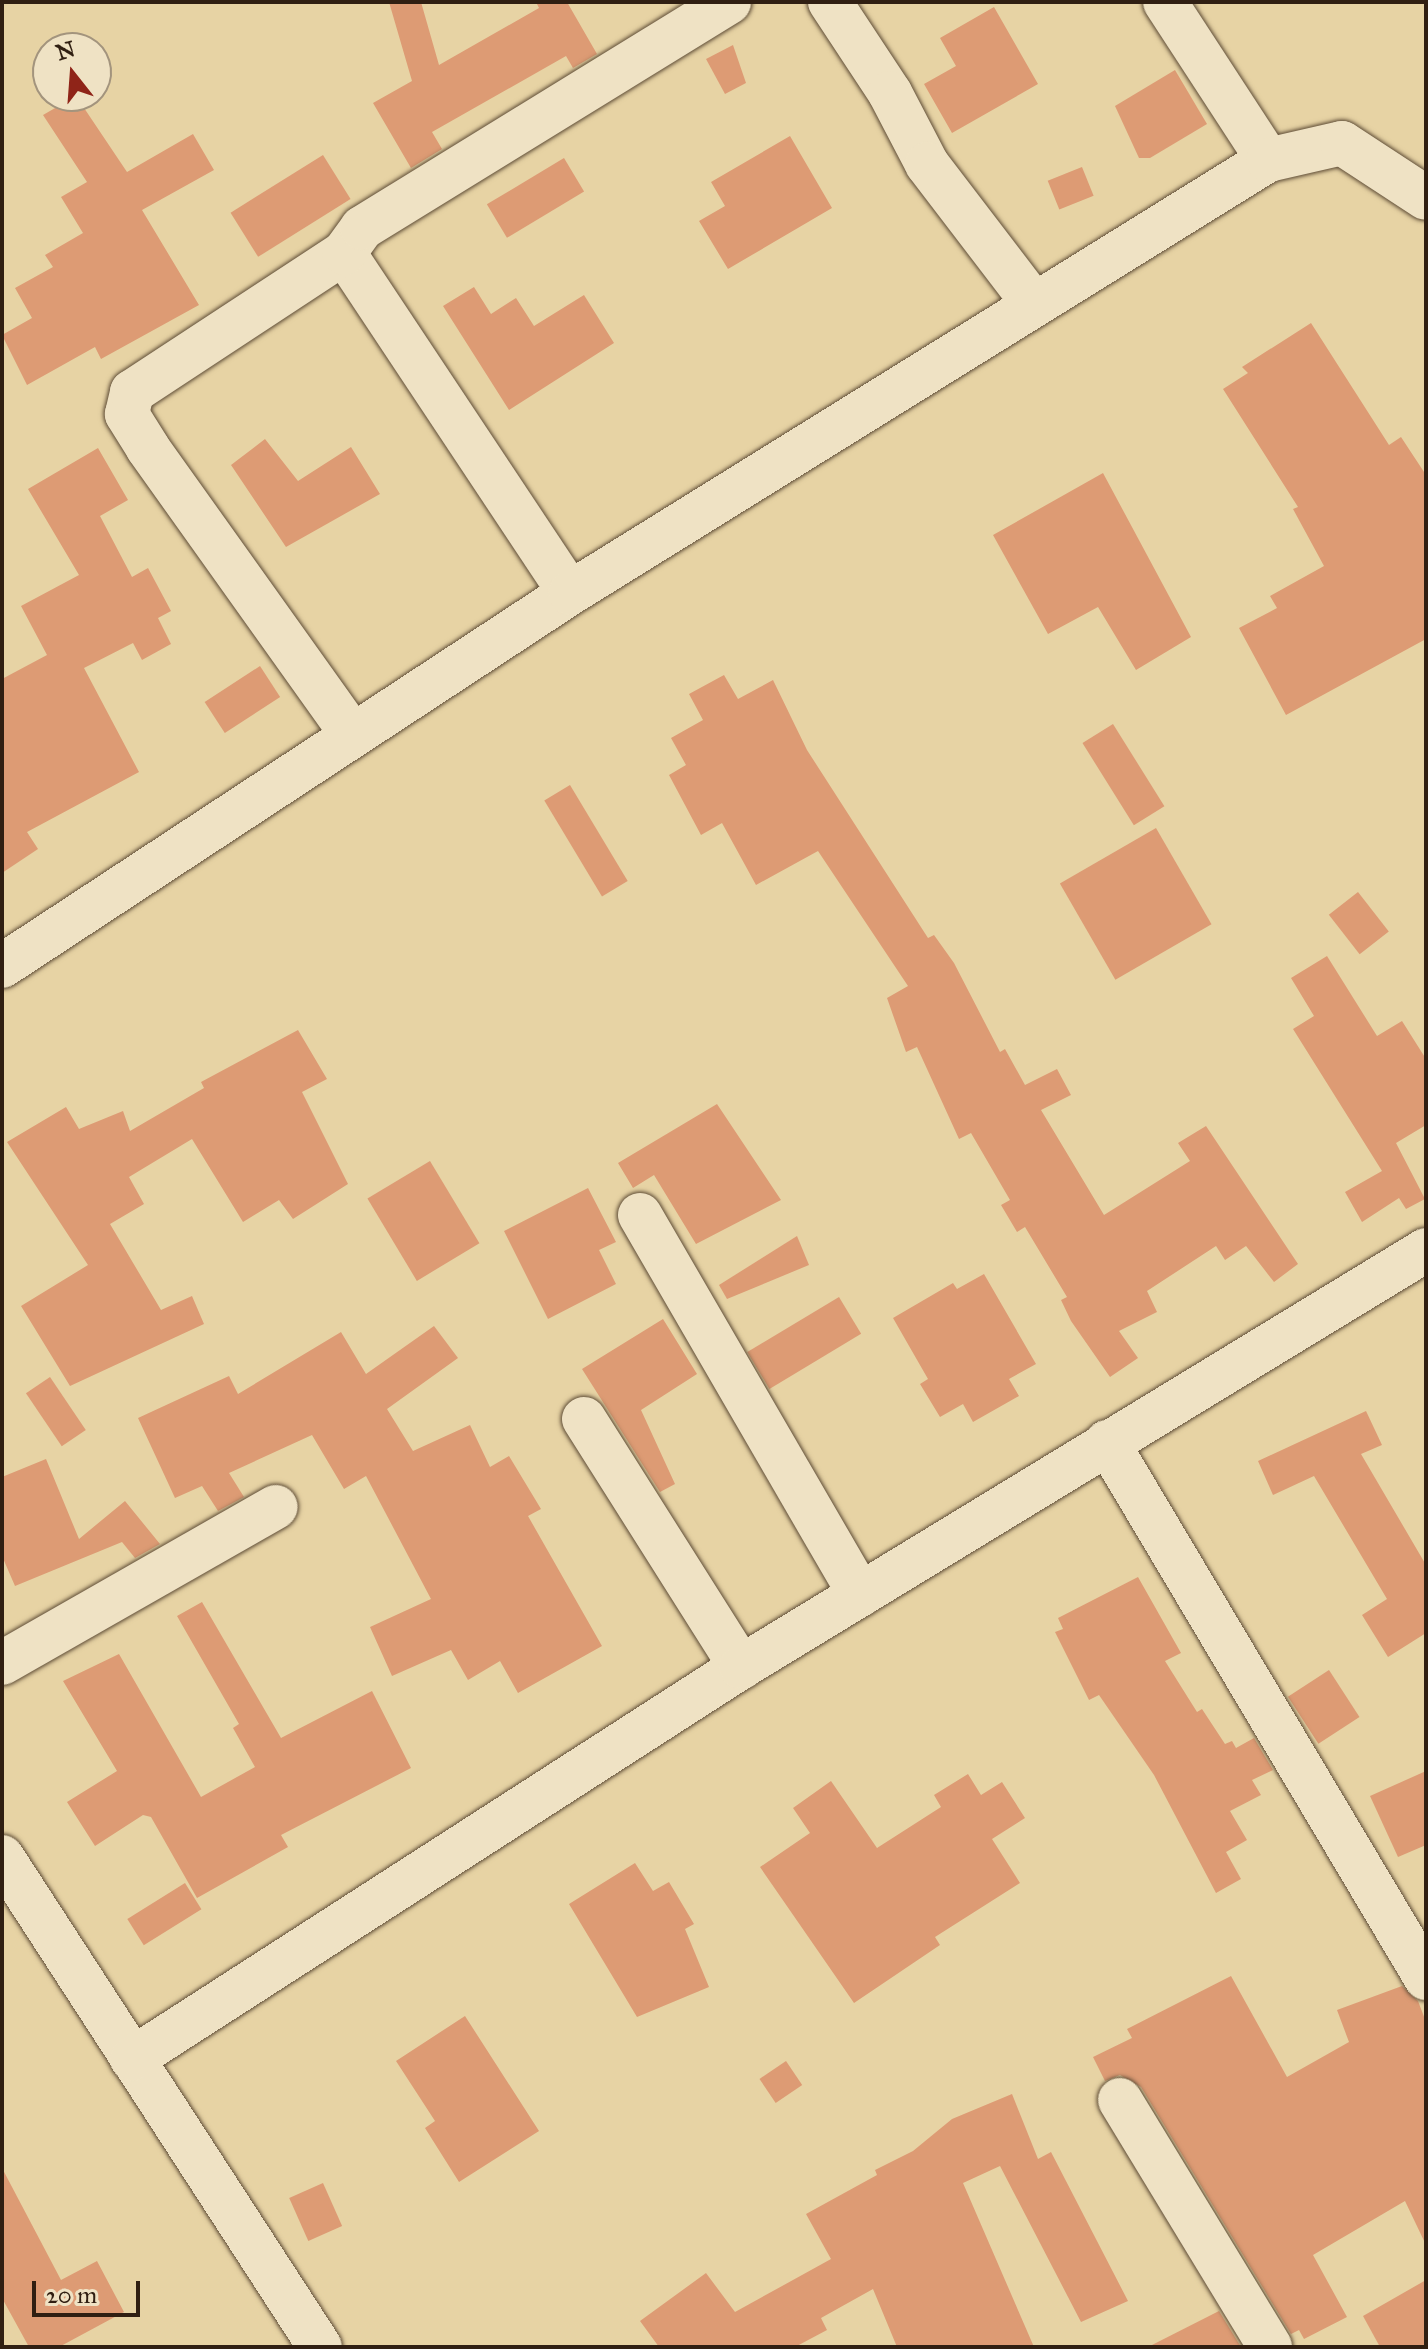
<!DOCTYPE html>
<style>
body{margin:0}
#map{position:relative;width:1428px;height:2349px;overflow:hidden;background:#e7d3a4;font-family:"IM FELL Great Primer",serif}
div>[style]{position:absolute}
.building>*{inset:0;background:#dd9b74;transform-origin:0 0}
.roads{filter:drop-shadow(0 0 2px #5e4c36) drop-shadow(0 0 2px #5e4c36)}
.minor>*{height:44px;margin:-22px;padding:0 22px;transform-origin:22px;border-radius:22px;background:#efe2c4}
span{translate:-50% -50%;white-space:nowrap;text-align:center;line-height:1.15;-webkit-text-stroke:8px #efe2c4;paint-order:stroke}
.frame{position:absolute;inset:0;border:4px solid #301f12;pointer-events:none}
.north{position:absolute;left:32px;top:32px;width:80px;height:80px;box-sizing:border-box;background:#efe2c4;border:2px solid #a3947d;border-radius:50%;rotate:343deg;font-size:22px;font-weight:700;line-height:32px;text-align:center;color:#301f12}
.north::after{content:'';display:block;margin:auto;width:28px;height:36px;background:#8f2418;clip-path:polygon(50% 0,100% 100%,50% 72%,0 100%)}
.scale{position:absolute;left:32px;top:2281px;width:108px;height:36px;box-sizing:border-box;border:4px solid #301f12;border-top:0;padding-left:10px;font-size:24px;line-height:28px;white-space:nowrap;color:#301f12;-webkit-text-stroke:6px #efe2c4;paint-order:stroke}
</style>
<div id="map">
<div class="building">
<div style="clip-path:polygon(389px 2px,421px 2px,439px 65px,539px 8px,536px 2px,567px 2px,597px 54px,573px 68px,566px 56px,432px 132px,442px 149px,411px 168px,373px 103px,412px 81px)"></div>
<div style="clip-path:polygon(994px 7px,1038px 84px,952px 133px,924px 84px,956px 66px,940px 38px)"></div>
<div style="clip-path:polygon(733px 45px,746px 83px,725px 94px,706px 59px)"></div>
<div style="clip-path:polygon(1175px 70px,1207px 124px,1150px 158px,1139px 158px,1115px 106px)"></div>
<div style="clip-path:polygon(76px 96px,127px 172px,193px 134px,214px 170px,142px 210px,199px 305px,101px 359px,95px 347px,27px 385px,2px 335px,32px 318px,15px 288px,53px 267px,45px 255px,83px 233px,61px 197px,87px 182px,43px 115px)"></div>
<div style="clip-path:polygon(790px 136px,832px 208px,728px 269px,699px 221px,725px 206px,711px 182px)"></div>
<div style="left:323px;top:155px;width:52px;height:109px;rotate:58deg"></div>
<div style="left:564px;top:158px;width:39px;height:90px;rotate:59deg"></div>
<div style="left:1082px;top:167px;width:31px;height:37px;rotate:68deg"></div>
<div style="clip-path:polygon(474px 287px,491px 314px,516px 298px,534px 326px,584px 295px,614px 343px,509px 410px,443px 306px)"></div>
<div style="clip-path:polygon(1311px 323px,1389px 445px,1401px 437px,1426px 475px,1426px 639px,1286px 715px,1239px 628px,1277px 608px,1270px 596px,1324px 566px,1293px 509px,1298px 507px,1223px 389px,1248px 373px,1242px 367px)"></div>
<div style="clip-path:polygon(265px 439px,298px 481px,351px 447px,380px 494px,286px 547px,231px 465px)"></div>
<div style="clip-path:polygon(98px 448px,128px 500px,100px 516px,132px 577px,148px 568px,171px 611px,158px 618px,171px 644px,142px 660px,133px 643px,84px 668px,139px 772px,27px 832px,38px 849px,2px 873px,2px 679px,47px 655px,21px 606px,79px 575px,28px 489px)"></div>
<div style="clip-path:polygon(1103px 473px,1191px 637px,1136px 670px,1098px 607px,1048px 634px,993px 535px)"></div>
<div style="left:260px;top:666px;width:37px;height:66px;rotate:57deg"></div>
<div style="clip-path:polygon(724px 675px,738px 699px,773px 680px,807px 750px,928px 938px,934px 935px,954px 963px,1000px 1052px,1005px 1049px,1025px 1085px,1057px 1069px,1071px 1095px,1041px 1110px,1104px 1215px,1190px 1161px,1178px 1143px,1206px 1126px,1298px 1264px,1274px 1282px,1246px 1246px,1225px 1260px,1216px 1246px,1147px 1291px,1157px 1312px,1119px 1331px,1138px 1358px,1110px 1377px,1071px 1321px,1061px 1300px,1067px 1297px,1025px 1227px,1017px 1232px,1001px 1205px,1010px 1200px,971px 1133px,959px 1139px,917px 1047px,906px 1052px,887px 998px,908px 986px,818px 851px,756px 885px,722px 823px,701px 835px,669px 775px,686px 765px,671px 738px,703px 720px,689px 694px)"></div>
<div style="left:1113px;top:724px;width:97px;height:36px;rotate:58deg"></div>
<div style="left:570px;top:785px;width:112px;height:30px;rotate:59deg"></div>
<div style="left:1156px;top:828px;width:111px;height:111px;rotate:60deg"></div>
<div style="left:1358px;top:892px;width:50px;height:37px;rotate:52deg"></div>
<div style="clip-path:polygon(1327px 956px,1377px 1036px,1402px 1021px,1426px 1059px,1426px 1125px,1396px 1143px,1425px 1199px,1406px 1209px,1399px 1198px,1362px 1222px,1345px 1192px,1382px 1171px,1293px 1029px,1314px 1016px,1291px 978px)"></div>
<div style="clip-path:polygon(298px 1030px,327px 1079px,302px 1092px,348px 1184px,293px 1219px,279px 1200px,243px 1222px,192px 1139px,129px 1177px,144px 1204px,110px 1224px,161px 1310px,192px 1296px,204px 1324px,70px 1386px,21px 1306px,88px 1265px,7px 1142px,66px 1107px,79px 1129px,123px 1111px,130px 1131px,204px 1088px,201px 1082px)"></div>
<div style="clip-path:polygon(717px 1104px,781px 1200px,696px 1244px,654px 1175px,633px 1188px,618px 1163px)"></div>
<div style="left:430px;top:1161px;width:96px;height:73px;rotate:59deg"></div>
<div style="clip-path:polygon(588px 1188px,616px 1242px,599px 1250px,616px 1284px,548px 1319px,504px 1231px)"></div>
<div style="clip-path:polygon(797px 1236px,809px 1265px,727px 1299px,719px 1285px)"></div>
<div style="clip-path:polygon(984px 1274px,1036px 1364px,1009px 1379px,1019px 1396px,973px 1422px,963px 1404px,940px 1417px,920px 1384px,928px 1379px,893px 1318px,953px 1283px,957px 1289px)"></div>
<div style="left:839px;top:1297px;width:43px;height:107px;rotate:59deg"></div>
<div style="clip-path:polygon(663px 1319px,697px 1374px,641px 1410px,675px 1484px,660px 1492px,582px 1369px)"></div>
<div style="clip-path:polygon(434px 1326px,458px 1358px,387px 1409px,413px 1451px,470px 1425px,490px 1467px,509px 1456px,541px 1509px,528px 1516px,602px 1646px,518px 1693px,500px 1661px,468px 1680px,451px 1650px,392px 1676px,370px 1627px,431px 1599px,366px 1476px,344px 1489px,312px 1435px,229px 1473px,244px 1497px,218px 1511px,202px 1486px,175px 1498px,138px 1418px,229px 1376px,238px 1394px,341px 1332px,366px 1374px)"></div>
<div style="left:50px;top:1377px;width:64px;height:29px;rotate:56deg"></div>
<div style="clip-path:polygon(1366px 1411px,1382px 1445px,1361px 1454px,1426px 1565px,1426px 1633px,1388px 1657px,1362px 1615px,1387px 1599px,1314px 1476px,1273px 1495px,1258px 1461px)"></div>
<div style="clip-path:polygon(46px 1459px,79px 1539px,125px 1501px,160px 1544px,135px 1558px,122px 1542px,15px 1586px,2px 1556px,2px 1477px)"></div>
<div style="clip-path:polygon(1138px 1577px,1181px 1653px,1165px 1661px,1197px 1712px,1202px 1709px,1225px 1744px,1232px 1741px,1236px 1748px,1254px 1738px,1273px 1770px,1252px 1780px,1261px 1795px,1230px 1811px,1247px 1840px,1226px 1852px,1241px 1879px,1216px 1893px,1154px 1775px,1099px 1695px,1089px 1700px,1055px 1632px,1063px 1629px,1058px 1618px)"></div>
<div style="clip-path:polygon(202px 1602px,281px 1738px,372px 1691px,411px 1768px,281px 1835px,288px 1847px,197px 1898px,151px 1817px,143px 1815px,95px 1846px,67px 1802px,117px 1771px,63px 1681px,119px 1654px,201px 1797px,255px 1767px,233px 1728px,239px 1724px,177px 1616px)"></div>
<div style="left:1329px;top:1670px;width:56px;height:49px;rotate:57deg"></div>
<div style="clip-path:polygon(1426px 1771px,1426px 1845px,1398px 1857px,1370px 1796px)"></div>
<div style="clip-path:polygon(968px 1774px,981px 1795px,1002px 1782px,1025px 1818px,992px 1839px,1020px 1883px,935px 1937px,940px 1945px,854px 2003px,760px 1867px,810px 1833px,793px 1808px,831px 1781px,877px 1848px,941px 1807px,934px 1795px)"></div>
<div style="clip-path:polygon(635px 1863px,653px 1891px,669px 1882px,694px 1924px,685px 1929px,709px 1987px,637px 2017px,569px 1904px)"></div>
<div style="left:185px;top:1883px;width:31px;height:68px;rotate:58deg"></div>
<div style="clip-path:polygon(1231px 1976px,1287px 2077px,1349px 2042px,1337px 2010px,1402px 1986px,1418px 2001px,1426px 2022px,1426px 2245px,1405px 2201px,1313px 2255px,1347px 2317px,1304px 2339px,1299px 2330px,1291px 2334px,1141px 2087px,1120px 2075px,1105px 2081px,1093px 2057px,1132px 2038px,1127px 2029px)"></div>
<div style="clip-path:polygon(465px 2016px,539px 2131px,459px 2182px,425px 2128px,435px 2121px,396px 2061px)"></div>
<div style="left:786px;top:2061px;width:29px;height:32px;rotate:56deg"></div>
<div style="clip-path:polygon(1012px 2094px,1038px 2159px,1051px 2152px,1128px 2301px,1081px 2322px,1000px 2166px,963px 2183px,1034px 2347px,897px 2347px,873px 2289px,821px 2318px,827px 2330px,795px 2347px,659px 2347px,640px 2321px,706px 2273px,735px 2312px,831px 2259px,806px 2214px,877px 2175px,875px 2170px,913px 2151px,952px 2119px)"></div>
<div style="clip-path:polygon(2px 2168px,61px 2280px,97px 2261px,124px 2312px,59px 2347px,29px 2347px,2px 2298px)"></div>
<div style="left:323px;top:2183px;width:47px;height:37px;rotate:66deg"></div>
<div style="clip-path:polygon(1426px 2280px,1426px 2347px,1380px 2347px,1363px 2316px)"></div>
<div style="clip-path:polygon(1219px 2311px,1241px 2347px,1148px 2347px)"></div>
</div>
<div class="roads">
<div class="minor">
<div style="left:830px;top:2px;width:109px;rotate:56.6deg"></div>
<div style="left:890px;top:93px;width:80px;rotate:62.5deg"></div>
<div style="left:927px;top:164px;width:176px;rotate:52.6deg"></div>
<div style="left:1165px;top:2px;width:189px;rotate:56.9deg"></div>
<div style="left:344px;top:253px;width:408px;rotate:56.4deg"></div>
<div style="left:351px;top:733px;width:350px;rotate:-125.5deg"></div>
<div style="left:148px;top:448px;width:40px;rotate:-122deg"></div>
<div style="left:127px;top:414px;width:23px;rotate:-77deg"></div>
<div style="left:132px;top:392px;width:254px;rotate:-33.3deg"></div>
<div style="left:344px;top:253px;width:31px;rotate:-54deg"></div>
<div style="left:362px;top:228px;width:431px;rotate:-31.6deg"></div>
<div style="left:2px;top:966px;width:680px;rotate:-33.29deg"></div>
<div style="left:570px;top:593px;width:821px;rotate:-31.81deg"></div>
<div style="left:1268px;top:160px;width:76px;rotate:-12.9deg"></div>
<div style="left:1342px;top:143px;width:100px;rotate:33.2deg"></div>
<div style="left:640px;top:1215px;width:439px;rotate:59.9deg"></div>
<div style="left:584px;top:1419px;width:294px;rotate:57.7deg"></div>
<div style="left:1107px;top:1442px;width:624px;rotate:59.24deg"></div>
<div style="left:2px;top:1663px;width:315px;rotate:-29.7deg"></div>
<div style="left:2px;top:1857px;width:584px;rotate:57.02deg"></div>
<div style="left:132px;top:2059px;width:724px;rotate:-32.77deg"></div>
<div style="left:741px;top:1667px;width:802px;rotate:-31.33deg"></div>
<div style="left:1120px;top:2100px;width:289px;rotate:58.7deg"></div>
</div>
</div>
<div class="frame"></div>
<div class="north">N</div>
<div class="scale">20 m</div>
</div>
